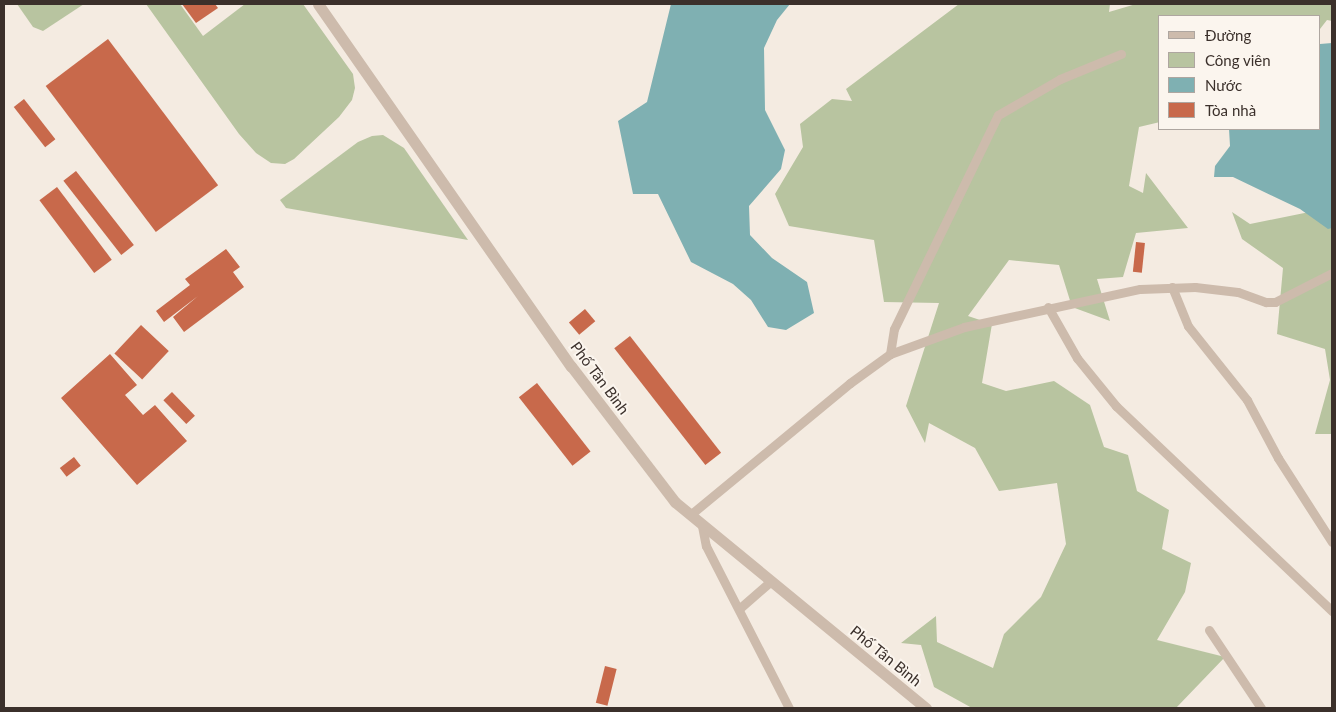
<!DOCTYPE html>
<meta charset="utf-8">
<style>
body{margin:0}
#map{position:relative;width:1336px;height:712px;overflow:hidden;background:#f4ebe1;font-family:Lato,sans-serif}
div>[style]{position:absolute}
.green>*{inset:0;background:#b8c4a0}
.water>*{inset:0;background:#7fb0b2}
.building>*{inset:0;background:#c8694b;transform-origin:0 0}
.minor>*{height:9px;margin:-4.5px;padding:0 4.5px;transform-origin:4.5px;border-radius:4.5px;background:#cdbbac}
.tertiary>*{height:11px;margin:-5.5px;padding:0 5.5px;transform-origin:5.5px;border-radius:5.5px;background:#cdbbac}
span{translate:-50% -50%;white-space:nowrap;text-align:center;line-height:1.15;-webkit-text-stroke:4px #fbf5ee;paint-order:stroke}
.street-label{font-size:15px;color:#3b302b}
.frame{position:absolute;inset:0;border:5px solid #3b302b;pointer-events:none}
.legend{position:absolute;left:1158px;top:15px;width:162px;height:115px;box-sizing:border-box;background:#fbf5ee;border:1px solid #aea6a0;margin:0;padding:6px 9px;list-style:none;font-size:15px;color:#3b302b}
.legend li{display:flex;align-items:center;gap:10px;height:25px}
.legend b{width:25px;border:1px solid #aea6a0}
</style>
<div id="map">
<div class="green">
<div style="clip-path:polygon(17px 4px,84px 4px,43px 31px,33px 27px)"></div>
<div style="clip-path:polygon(146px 4px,180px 4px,203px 36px,245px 4px,303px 4px,353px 74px,355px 88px,352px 100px,339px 117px,294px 159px,285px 164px,271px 163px,256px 153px,239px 134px)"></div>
<div style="clip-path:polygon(959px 4px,1110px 4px,1109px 12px,1136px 4px,1332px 4px,1332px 21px,1327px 20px,1320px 29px,1320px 16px,1160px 16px,1160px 122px,1139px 127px,1129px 186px,1143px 193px,1146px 173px,1188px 228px,1136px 233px,1123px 277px,1097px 279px,1110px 321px,1072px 307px,1059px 265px,1009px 260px,968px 316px,992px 324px,982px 383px,1006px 391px,1054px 381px,1090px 405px,1104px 447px,1128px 455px,1137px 491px,1169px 510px,1162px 549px,1191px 563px,1185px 592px,1157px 640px,1225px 657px,1176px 708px,972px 708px,934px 687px,921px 645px,901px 643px,936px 616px,937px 642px,993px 668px,1004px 634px,1041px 597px,1066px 544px,1057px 483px,999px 491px,975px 448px,929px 423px,925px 443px,906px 406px,939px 303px,884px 302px,874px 240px,789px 226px,775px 194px,803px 147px,800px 124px,832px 99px,852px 101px,846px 89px)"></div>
<div style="clip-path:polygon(383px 135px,404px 148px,468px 240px,286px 208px,280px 200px,358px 142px,372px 136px)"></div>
<div style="clip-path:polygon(1329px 208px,1332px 208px,1332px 434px,1315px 434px,1330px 380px,1325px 349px,1277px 334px,1283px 268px,1242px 239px,1232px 212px,1250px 224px)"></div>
</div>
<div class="water">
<div style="clip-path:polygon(671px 4px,790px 4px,777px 20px,764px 48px,765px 110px,785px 150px,781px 169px,749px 206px,750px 235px,772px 258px,807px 282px,814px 313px,786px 330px,768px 327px,751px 300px,733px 284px,691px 262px,658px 194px,633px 194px,618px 121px,647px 102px)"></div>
<div style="clip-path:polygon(1332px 43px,1332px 228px,1328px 229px,1300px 209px,1233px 177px,1214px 177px,1215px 166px,1230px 146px,1229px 129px,1320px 129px,1320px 44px)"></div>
</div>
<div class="building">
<div style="clip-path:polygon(182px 4px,215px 4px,218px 8px,196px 23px)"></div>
<div style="left:108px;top:39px;width:183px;height:78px;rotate:53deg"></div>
<div style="left:24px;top:99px;width:51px;height:13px;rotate:52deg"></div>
<div style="left:76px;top:171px;width:94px;height:16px;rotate:52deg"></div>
<div style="left:57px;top:187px;width:91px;height:22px;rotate:53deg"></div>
<div style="left:1136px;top:242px;width:9px;height:30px;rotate:6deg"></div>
<div style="clip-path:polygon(226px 249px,240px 267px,233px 272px,244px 287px,184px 332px,173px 317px,198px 296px,164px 322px,156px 311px,190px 285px,185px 279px)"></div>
<div style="left:585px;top:309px;width:16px;height:21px;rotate:50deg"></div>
<div style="left:141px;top:325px;width:38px;height:39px;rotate:43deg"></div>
<div style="left:630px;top:336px;width:148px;height:20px;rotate:52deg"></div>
<div style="clip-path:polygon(110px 354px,137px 385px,125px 395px,143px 415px,155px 405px,187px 441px,137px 485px,61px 398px)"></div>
<div style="left:537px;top:383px;width:87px;height:23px;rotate:52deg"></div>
<div style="left:172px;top:392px;width:33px;height:12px;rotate:46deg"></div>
<div style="left:74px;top:457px;width:11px;height:18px;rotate:52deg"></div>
<div style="left:605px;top:666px;width:12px;height:38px;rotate:14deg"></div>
</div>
<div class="minor">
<div style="left:1172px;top:287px;width:42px;rotate:67.7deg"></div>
<div style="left:1188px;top:326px;width:95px;rotate:51.4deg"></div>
<div style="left:1247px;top:400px;width:66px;rotate:61.9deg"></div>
<div style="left:1278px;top:458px;width:100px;rotate:57.3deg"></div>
<div style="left:1048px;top:307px;width:59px;rotate:60.4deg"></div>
<div style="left:1077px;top:358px;width:62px;rotate:50.9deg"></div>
<div style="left:1116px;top:406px;width:298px;rotate:43.5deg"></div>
<div style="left:890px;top:354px;width:25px;rotate:-81deg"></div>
<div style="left:894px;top:329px;width:238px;rotate:-64.1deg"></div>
<div style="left:998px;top:115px;width:72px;rotate:-30.1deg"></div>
<div style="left:1060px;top:79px;width:66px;rotate:-22.3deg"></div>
<div style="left:690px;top:515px;width:207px;rotate:-39.5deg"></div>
<div style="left:850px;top:383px;width:49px;rotate:-35.9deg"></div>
<div style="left:890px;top:354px;width:79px;rotate:-20deg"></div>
<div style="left:964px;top:327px;width:180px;rotate:-12.2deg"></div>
<div style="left:1140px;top:289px;width:55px;rotate:-2.1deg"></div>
<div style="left:1195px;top:287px;width:43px;rotate:6.6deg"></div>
<div style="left:1238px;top:292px;width:30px;rotate:20deg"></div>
<div style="left:1266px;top:302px;width:9px"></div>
<div style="left:1275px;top:302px;width:64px;rotate:-27deg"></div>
<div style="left:702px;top:526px;width:20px;rotate:79deg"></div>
<div style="left:706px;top:546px;width:182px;rotate:62.9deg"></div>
<div style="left:740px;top:608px;width:40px;rotate:-41deg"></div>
<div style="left:1209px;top:630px;width:94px;rotate:56.3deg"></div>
</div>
<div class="tertiary">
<div style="left:318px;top:4px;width:442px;rotate:55.1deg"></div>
<div style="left:571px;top:366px;width:171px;rotate:52.6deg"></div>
<div style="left:675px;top:502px;width:325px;rotate:39.4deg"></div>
</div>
<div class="street-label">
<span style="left:600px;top:378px;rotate:53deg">Phố Tân Bình</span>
<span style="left:886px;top:656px;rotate:39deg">Phố Tân Bình</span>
</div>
<div class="frame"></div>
<ul class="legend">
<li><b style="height:6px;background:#cdbbac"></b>Đường</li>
<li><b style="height:14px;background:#b8c4a0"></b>Công viên</li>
<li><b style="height:14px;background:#7fb0b2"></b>Nước</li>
<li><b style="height:14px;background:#c8694b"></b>Tòa nhà</li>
</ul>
</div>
